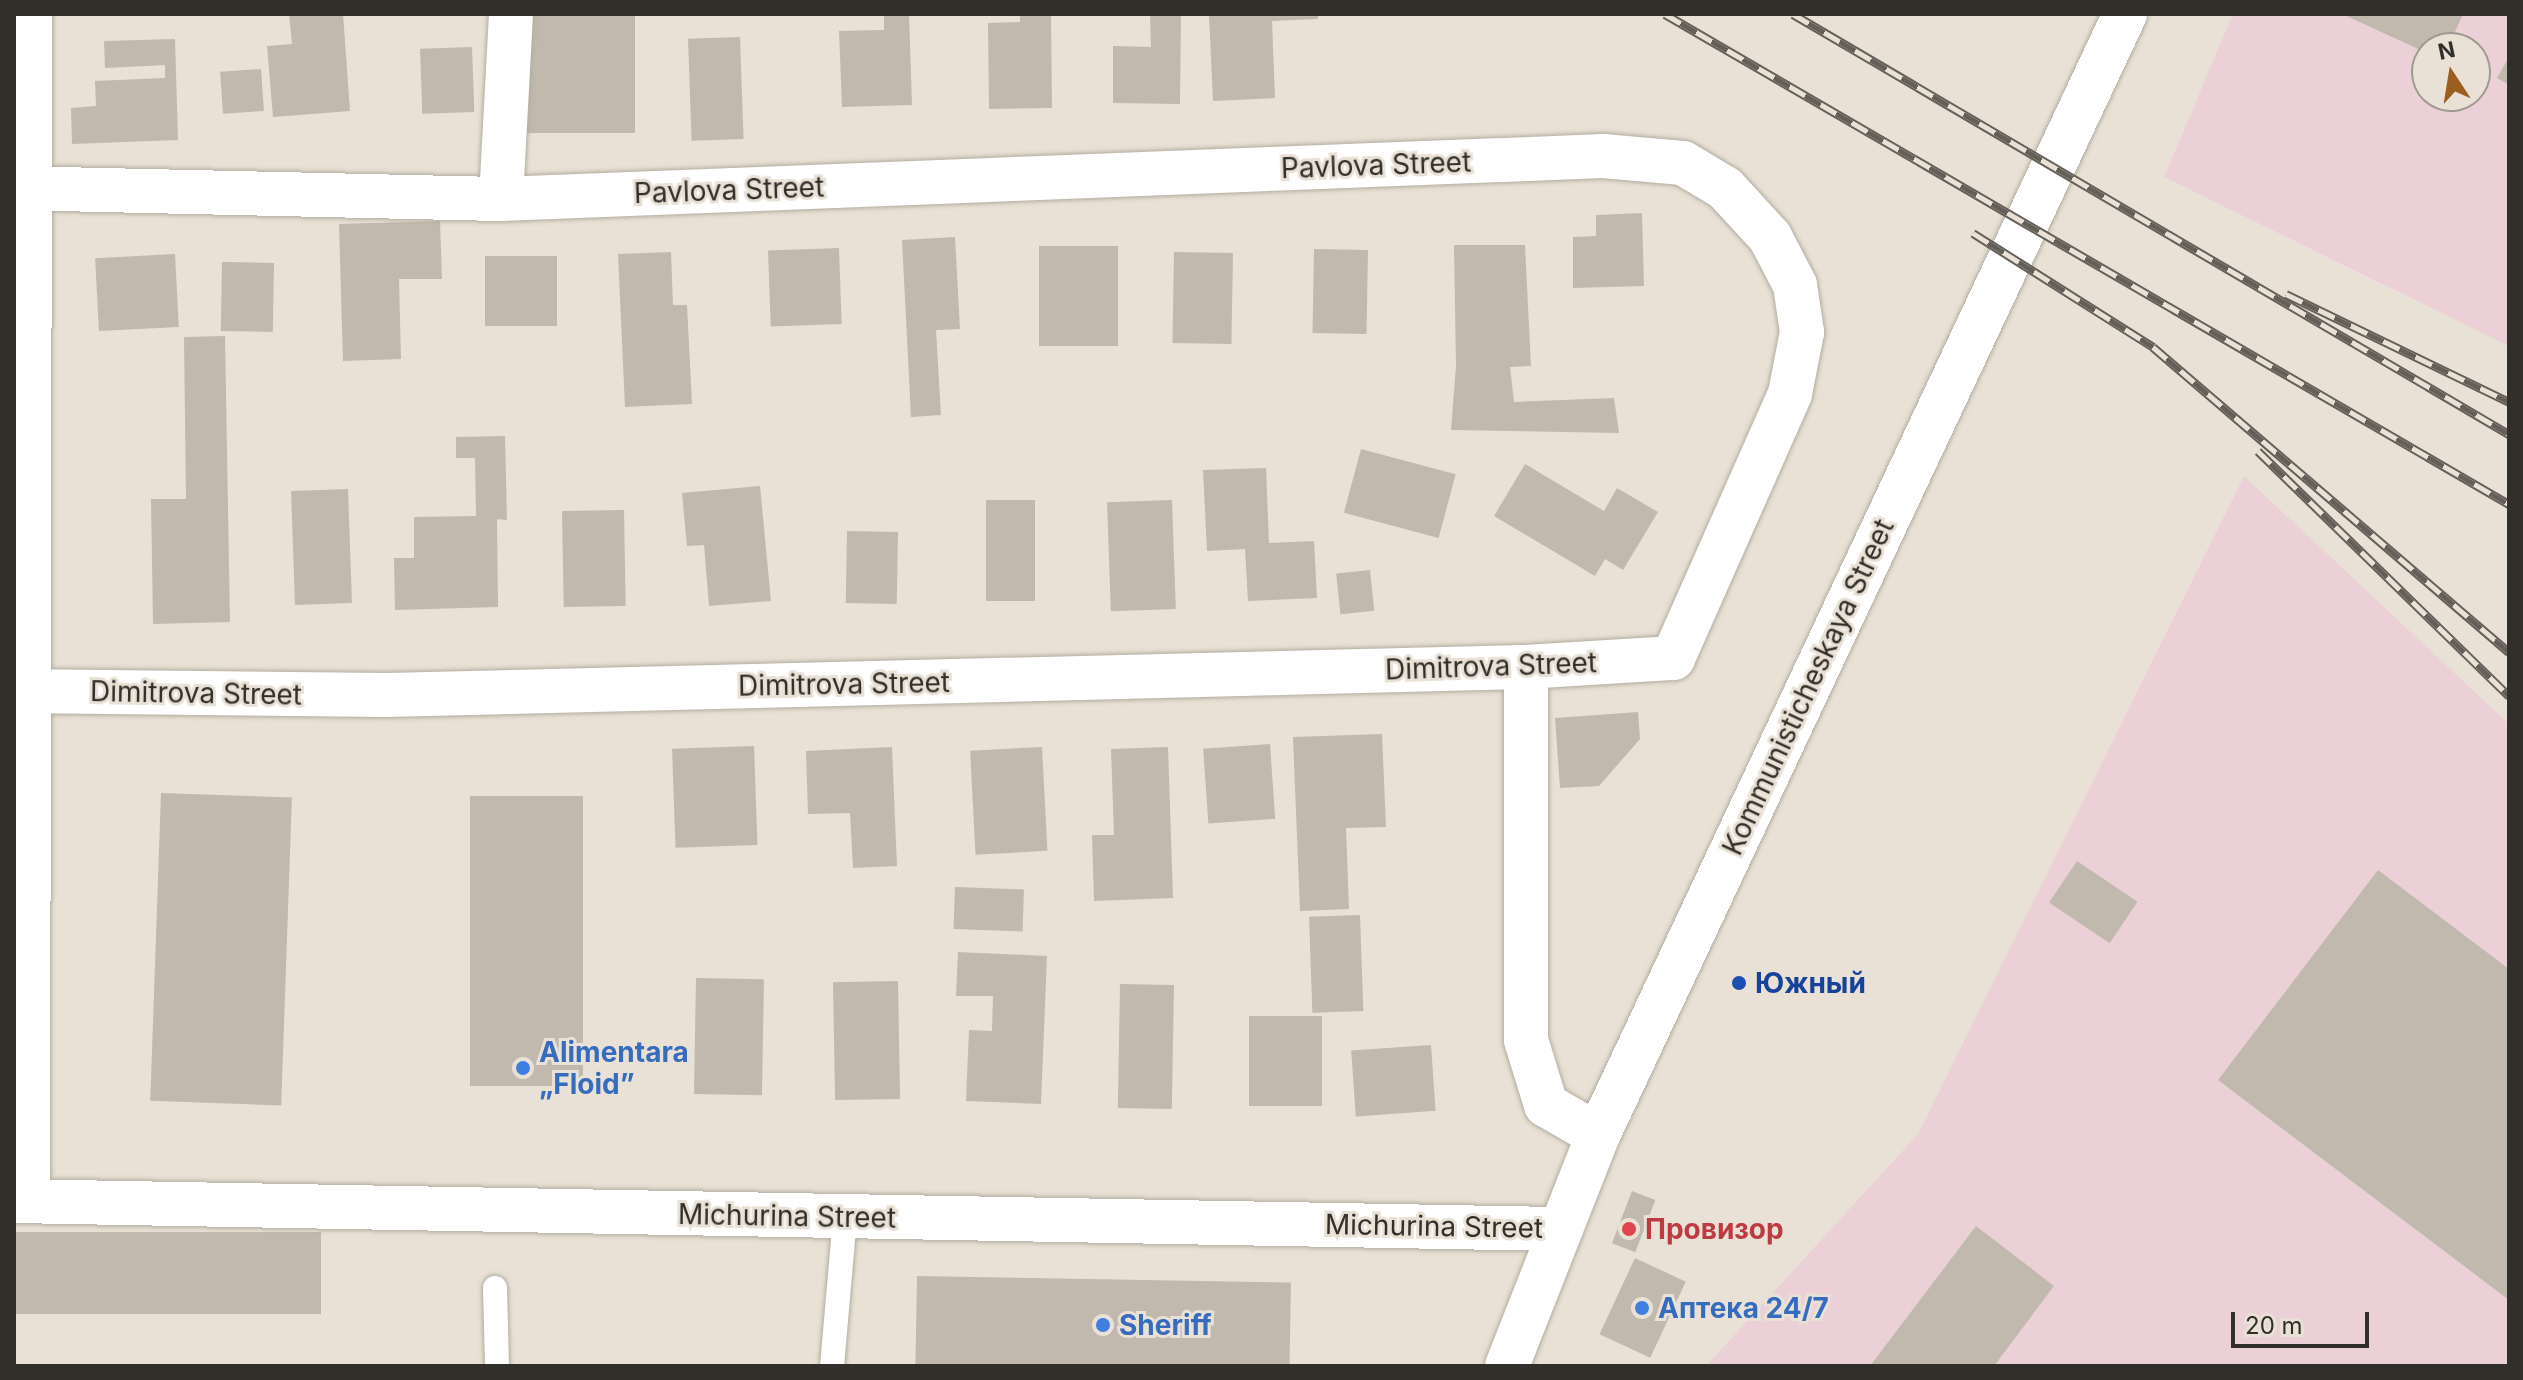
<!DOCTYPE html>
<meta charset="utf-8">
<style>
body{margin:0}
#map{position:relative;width:2523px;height:1380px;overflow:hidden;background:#e9e1d5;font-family:Inter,sans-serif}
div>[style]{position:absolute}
.industrial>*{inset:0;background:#ebd1d7}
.building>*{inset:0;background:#c1b9ad;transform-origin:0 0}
.roads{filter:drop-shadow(0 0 2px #b3aca0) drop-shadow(0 0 2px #b3aca0)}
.lane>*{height:24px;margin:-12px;padding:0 12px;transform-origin:12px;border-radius:12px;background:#fff}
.street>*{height:44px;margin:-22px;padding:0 22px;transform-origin:22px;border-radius:22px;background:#fff}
.secondary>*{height:44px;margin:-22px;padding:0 22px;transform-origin:22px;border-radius:22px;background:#fff}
.rail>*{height:9px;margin-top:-4.5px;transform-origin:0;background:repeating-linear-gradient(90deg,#e9e1d5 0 18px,#646059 0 36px);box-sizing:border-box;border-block:2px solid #646059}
.dots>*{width:22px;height:22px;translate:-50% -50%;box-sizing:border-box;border:4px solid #e9e1d5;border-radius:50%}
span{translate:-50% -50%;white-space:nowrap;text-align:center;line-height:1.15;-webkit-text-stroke:6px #e9e1d5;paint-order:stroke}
.street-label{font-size:28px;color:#312f2a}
.transit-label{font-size:28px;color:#164399;font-weight:700}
.left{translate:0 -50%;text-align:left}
.shop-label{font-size:28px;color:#366cbe;font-weight:700}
.health-label{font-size:28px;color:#be3a42;font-weight:700}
.frame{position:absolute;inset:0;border:16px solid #312f2a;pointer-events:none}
.north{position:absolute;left:2411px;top:32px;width:80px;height:80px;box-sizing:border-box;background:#e9e1d5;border:2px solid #9f9a91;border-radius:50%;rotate:348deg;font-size:22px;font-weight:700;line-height:32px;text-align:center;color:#312f2a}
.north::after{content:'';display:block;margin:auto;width:28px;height:36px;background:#9b6020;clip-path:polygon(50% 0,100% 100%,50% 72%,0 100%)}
.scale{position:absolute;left:2231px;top:1312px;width:138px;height:36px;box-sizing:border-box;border:4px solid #312f2a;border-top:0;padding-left:10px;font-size:24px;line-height:28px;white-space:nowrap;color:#312f2a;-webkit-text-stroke:6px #e9e1d5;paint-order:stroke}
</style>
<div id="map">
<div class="industrial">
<div style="clip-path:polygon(evenodd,2233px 14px,2509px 14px,2509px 346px,2164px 177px,2233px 14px,2427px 48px,2475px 48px,2475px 96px,2427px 96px,2427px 48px)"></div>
<div style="clip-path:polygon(2244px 476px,2509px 724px,2509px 1366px,1706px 1366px,1918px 1134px)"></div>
</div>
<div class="building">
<div style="clip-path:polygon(289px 14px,343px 14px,350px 111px,273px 117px,267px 46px,292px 44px)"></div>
<div style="left:522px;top:14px;width:113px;height:119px"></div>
<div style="clip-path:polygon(884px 14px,909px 14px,912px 105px,842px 107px,839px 31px,884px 30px)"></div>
<div style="clip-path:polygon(1020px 14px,1051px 14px,1052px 108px,989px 109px,988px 23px,1020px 22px)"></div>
<div style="clip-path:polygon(1150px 14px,1181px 14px,1180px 104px,1113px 103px,1113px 46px,1151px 47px)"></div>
<div style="clip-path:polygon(1318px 14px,1318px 19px,1272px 21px,1275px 98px,1213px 101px,1209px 15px)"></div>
<div style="clip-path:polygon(2342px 14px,2463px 14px,2448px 48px,2427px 48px,2427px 53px)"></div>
<div style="left:740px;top:37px;width:102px;height:52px;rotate:88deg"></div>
<div style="clip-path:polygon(175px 39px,178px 140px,72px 144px,71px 108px,96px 106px,95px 81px,165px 78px,165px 65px,105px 68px,104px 41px)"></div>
<div style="left:472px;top:47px;width:65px;height:52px;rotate:88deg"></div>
<div style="clip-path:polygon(2509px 57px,2509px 85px,2497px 78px)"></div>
<div style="left:261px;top:69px;width:42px;height:41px;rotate:86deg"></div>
<div style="clip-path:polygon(1642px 213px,1644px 286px,1573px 288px,1573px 237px,1596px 236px,1596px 215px)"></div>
<div style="clip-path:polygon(440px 221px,442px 279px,399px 279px,401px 359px,343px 361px,339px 224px)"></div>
<div style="clip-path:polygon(955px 237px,960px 329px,936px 330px,941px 415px,911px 417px,902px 240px)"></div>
<div style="clip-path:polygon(1454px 245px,1525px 245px,1531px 366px,1510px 367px,1514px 402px,1614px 398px,1619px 433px,1451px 430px,1456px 366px)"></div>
<div style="left:1039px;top:246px;width:79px;height:100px"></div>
<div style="left:839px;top:248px;width:76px;height:71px;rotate:88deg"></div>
<div style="left:1314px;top:249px;width:54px;height:84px;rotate:1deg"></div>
<div style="clip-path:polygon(671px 252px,673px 305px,687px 305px,692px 404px,625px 407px,618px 254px)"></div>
<div style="left:1174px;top:252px;width:59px;height:91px;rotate:1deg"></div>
<div style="left:175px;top:254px;width:73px;height:80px;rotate:87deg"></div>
<div style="left:485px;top:256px;width:72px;height:70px"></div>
<div style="left:222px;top:262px;width:52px;height:69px;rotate:1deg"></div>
<div style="clip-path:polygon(225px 336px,230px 622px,153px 624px,151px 499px,186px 499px,184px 337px)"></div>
<div style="clip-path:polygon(505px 436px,507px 520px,497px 519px,498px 607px,395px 610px,394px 558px,414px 558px,414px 517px,476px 516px,475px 458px,456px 458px,456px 437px)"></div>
<div style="left:1361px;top:449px;width:98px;height:66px;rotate:15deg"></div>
<div style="clip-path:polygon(1525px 464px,1604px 511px,1617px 488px,1658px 512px,1623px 570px,1605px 559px,1595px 576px,1494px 516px)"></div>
<div style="clip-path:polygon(1266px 468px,1269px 543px,1314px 541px,1317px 598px,1248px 601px,1245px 549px,1207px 551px,1203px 470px)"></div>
<div style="clip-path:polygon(760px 486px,771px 601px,709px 606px,704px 545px,687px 546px,682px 493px)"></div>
<div style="left:348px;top:489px;width:114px;height:57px;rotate:88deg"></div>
<div style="left:986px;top:500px;width:49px;height:101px"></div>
<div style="left:1172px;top:500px;width:109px;height:65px;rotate:88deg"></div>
<div style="left:624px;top:510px;width:96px;height:62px;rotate:89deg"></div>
<div style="left:847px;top:531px;width:51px;height:72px;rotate:1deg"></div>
<div style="left:1370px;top:570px;width:41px;height:34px;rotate:84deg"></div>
<div style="clip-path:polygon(1638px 712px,1640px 739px,1599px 786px,1560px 788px,1555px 718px)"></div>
<div style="clip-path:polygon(1382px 734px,1386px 827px,1346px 828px,1349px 909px,1300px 911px,1293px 737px)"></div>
<div style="left:1270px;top:744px;width:75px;height:67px;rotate:86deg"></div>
<div style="left:754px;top:746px;width:99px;height:82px;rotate:88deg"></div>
<div style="clip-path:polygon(892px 747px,897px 866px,853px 868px,850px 813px,808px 814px,806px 751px)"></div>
<div style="left:1042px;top:747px;width:104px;height:72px;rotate:87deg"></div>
<div style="clip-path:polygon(1168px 747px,1173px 898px,1094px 901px,1092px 835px,1114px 835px,1111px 749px)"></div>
<div style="left:161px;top:793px;width:131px;height:308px;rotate:2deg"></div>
<div style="left:470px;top:796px;width:113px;height:290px"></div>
<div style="left:2077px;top:861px;width:73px;height:50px;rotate:34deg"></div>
<div style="clip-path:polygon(2378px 870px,2509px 969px,2509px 1300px,2218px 1080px)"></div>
<div style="left:955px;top:887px;width:69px;height:42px;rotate:2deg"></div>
<div style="left:1360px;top:915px;width:96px;height:51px;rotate:88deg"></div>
<div style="clip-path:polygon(958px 952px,1047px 956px,1041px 1104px,966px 1101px,969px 1030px,992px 1031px,993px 996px,956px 996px)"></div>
<div style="left:696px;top:978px;width:68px;height:116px;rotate:1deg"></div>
<div style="left:898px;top:981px;width:118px;height:65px;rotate:89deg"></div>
<div style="left:1120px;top:984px;width:54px;height:124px;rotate:1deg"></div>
<div style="left:1249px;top:1016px;width:73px;height:90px"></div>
<div style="left:1431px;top:1045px;width:66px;height:80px;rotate:86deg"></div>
<div style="left:1632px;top:1191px;width:25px;height:56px;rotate:21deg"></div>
<div style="clip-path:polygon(1976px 1226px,2054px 1286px,1994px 1366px,1870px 1366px)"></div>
<div style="left:321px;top:1232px;width:82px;height:307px;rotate:90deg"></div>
<div style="left:1635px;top:1258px;width:56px;height:84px;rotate:25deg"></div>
<div style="left:917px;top:1276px;width:374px;height:90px;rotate:1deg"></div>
</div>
<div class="roads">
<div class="lane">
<div style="left:495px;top:1288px;width:78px;rotate:88.5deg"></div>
<div style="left:832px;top:1366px;width:149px;rotate:-85deg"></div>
</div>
<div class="street">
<div style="left:14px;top:188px;width:487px;rotate:1.3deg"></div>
<div style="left:501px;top:199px;width:1103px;rotate:-2.23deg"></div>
<div style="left:1603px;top:156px;width:80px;rotate:5deg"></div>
<div style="left:1683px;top:163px;width:49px;rotate:30.8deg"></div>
<div style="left:1725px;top:188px;width:67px;rotate:47.4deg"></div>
<div style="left:1770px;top:237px;width:54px;rotate:62.5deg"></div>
<div style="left:1795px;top:285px;width:48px;rotate:81.5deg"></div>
<div style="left:1802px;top:332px;width:63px;rotate:101deg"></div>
<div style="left:1790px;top:394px;width:289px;rotate:113.9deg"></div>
<div style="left:1673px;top:658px;width:147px;rotate:176.5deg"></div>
<div style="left:1526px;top:667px;width:1141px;rotate:178.59deg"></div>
<div style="left:385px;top:695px;width:371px;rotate:-179.4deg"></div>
<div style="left:501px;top:199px;width:185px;rotate:-86.9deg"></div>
<div style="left:1526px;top:667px;width:373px;rotate:90deg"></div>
<div style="left:1526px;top:1040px;width:68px;rotate:72.9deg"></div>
<div style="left:1546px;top:1105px;width:60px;rotate:30deg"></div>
<div style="left:14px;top:1201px;width:1545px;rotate:1.04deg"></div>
<div style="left:28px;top:1201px;width:1187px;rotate:-89.9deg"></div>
</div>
<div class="secondary">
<div style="left:1507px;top:1366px;width:248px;rotate:-68.5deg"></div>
<div style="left:1598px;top:1135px;width:1239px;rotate:-64.82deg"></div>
</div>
</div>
<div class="rail">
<div style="left:1665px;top:14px;width:976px;rotate:30.14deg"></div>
<div style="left:1793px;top:14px;width:830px;rotate:30.4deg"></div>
<div style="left:1973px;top:233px;width:213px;rotate:32.3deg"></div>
<div style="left:2153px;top:347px;width:469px;rotate:40.6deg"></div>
<div style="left:2286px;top:294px;width:248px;rotate:25.8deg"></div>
<div style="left:2258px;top:451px;width:351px;rotate:44.3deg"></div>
</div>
<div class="dots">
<div style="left:1739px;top:983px;background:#1a4fb4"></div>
<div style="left:523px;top:1068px;background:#3f7fe0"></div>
<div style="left:1629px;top:1229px;background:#e0444e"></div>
<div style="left:1642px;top:1308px;background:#3f7fe0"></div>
<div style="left:1103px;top:1325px;background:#3f7fe0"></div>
</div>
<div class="street-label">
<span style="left:1376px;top:165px;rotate:-2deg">Pavlova Street</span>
<span style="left:729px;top:190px;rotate:-2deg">Pavlova Street</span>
<span style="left:1491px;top:666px;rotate:-2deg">Dimitrova Street</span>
<span style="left:844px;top:684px;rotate:-1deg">Dimitrova Street</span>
<span style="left:1808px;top:687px;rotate:-65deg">Kommunisticheskaya Street</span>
<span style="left:196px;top:693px;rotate:1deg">Dimitrova Street</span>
<span style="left:787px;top:1216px;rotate:1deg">Michurina Street</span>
<span style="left:1434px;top:1226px;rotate:1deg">Michurina Street</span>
</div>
<div class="transit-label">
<span class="left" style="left:1755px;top:983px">Южный</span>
</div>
<div class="shop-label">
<span class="left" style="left:539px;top:1068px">Alimentara<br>„Floid”</span>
<span class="left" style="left:1658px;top:1308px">Аптека 24/7</span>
<span class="left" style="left:1119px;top:1325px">Sheriff</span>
</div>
<div class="health-label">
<span class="left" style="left:1645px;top:1229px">Провизор</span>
</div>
<div class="frame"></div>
<div class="north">N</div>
<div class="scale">20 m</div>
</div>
